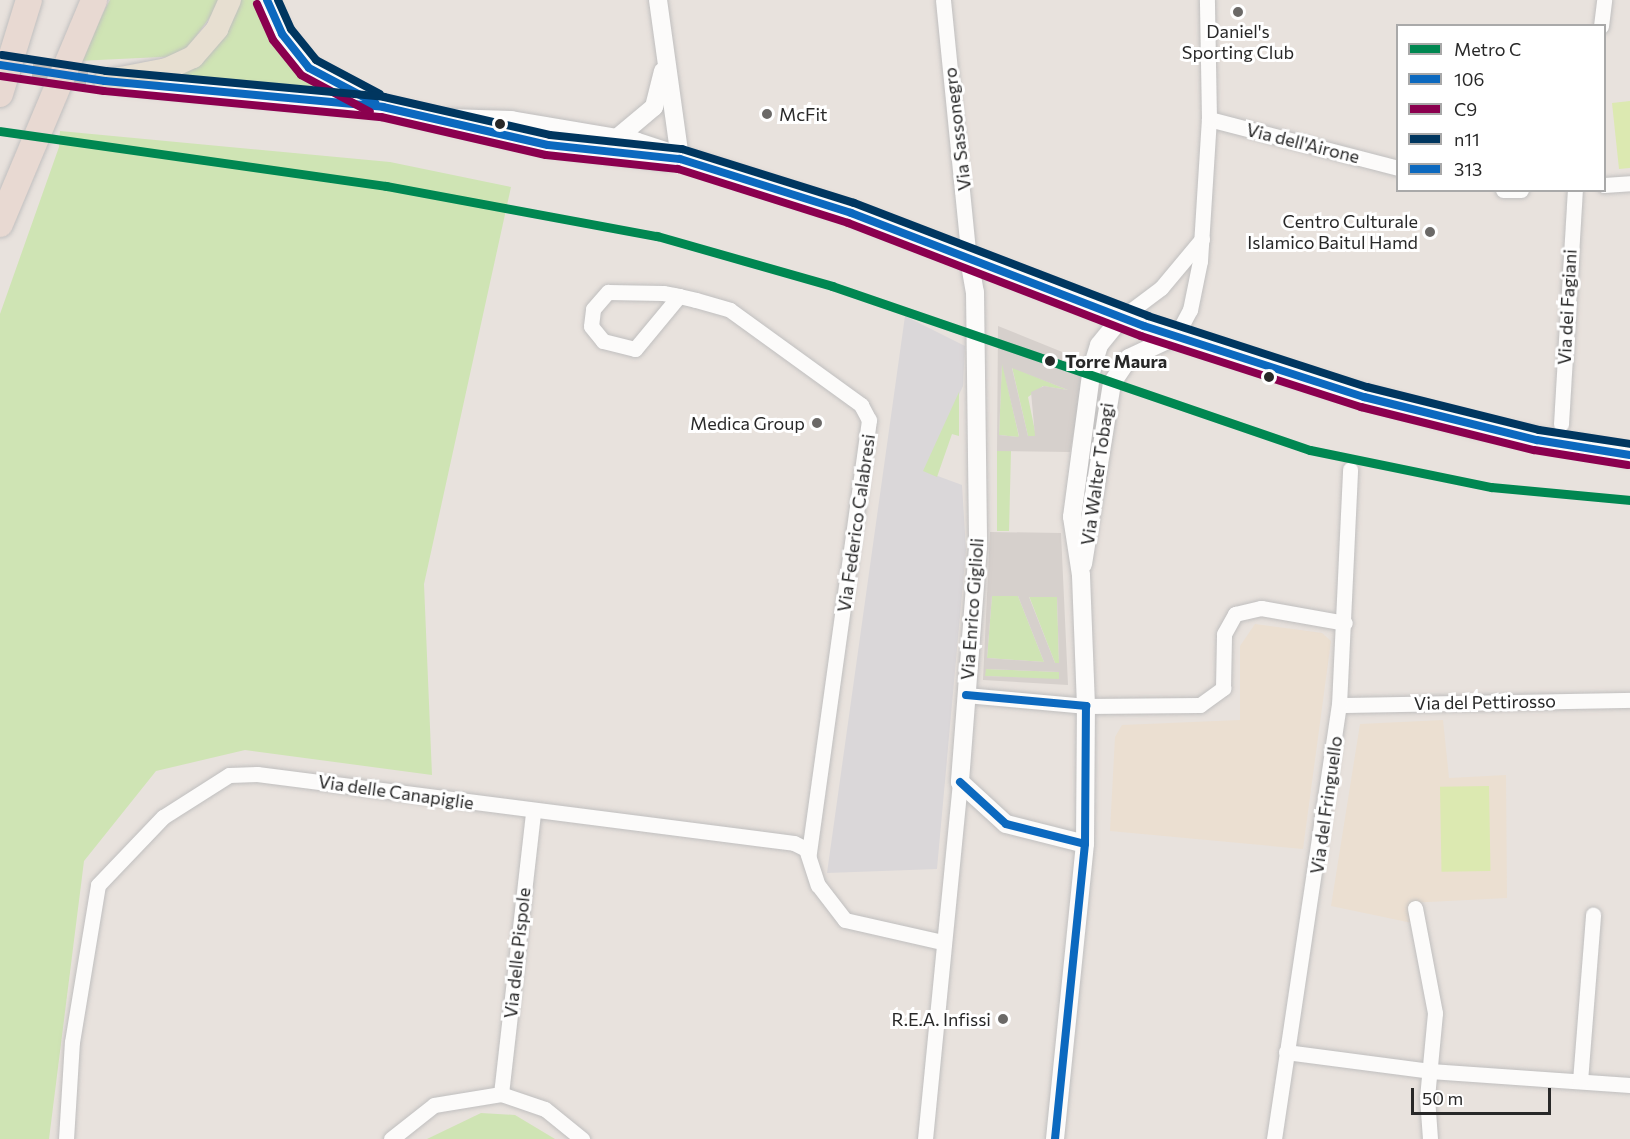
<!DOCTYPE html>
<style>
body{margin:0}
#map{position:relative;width:1630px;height:1139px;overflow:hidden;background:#e8e2dd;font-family:Commissioner,sans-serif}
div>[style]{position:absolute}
.industrial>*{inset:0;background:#dad7d9}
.education>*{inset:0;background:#ebdfd1}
.green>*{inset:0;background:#cfe4b4}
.pitch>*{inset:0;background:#dce9b1;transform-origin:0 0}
.plaza>*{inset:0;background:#d6d0cc}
.primary-tunnel>*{height:22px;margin-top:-11px;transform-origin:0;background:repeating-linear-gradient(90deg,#c2bdb9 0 22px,transparent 0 33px)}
.roads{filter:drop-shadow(0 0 2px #c0bfbf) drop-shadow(0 0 2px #c0bfbf)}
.minor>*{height:15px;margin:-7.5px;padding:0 7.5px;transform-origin:7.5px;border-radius:7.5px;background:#fcfbfa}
.tertiary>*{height:18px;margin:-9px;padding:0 9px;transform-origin:9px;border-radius:9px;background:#fcfbfa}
.secondary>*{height:20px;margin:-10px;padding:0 10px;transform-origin:10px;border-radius:10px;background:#fcfbfa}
.primary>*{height:22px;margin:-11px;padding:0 11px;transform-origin:11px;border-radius:11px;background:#e7dfd1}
.motorway>*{height:26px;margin:-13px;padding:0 13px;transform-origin:13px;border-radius:13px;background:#e8d9d2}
.bus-1>*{height:8px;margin:-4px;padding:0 4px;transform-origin:4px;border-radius:4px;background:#0c69bf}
.bus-2>*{height:8px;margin:-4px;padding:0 4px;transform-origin:4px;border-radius:4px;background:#8b004f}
.bus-3>*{height:8px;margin:-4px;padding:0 4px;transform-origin:4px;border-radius:4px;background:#00365f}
.bus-4>*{height:8px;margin:-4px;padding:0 4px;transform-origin:4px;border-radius:4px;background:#0c69bf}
.metro-1>*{height:9px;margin:-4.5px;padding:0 4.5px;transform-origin:4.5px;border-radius:4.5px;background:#008751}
.dots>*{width:16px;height:16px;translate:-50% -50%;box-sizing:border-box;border:3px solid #fff;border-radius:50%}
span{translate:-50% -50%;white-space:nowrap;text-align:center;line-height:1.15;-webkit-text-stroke:6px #fff;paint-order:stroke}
.poi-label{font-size:18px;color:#282828}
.left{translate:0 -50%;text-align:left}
.right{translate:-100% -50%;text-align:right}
.street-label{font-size:18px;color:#282828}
.stop-label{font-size:18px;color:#282828;font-weight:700}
.legend{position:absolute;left:1396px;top:24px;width:210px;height:168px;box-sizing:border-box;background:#fff;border:2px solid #a9a9a9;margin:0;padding:8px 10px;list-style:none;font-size:18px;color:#282828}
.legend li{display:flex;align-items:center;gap:12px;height:30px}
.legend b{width:30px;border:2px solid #a9a9a9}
.scale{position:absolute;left:1411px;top:1088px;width:140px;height:27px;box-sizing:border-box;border:3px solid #282828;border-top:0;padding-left:8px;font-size:18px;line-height:21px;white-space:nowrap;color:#282828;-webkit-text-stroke:4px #fff;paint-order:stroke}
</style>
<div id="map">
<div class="industrial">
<div style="clip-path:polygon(905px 316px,965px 346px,963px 386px,924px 471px,962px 485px,966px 550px,937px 869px,827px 873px)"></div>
</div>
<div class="education">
<div style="clip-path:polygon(1255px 624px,1322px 633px,1331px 641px,1303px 849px,1110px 831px,1115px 737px,1122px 725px,1240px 720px,1240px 646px)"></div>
<div style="clip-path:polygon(1443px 720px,1449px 778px,1506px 775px,1507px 898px,1409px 903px,1412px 923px,1331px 906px,1360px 724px)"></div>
</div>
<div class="green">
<div style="clip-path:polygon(110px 0,222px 0,182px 56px,77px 61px)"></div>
<div style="clip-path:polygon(241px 0,254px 0,283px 59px,324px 93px,177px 75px)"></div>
<div style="clip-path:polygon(60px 131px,390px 162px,511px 187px,424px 584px,432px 775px,245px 750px,156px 771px,84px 861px,49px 1139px,0 1139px,0 314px,59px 147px)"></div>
<div style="clip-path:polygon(1002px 361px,1019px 437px,999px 435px)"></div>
<div style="clip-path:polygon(1012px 367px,1068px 390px,1043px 386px,1028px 397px,1036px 436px,1028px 436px)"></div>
<div style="clip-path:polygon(959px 392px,959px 436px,952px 434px,937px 477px,923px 471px)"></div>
<div style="clip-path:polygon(997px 451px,1011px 451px,1009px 531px,997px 531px)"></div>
<div style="clip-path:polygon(992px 595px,1018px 596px,1044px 662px,987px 658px)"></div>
<div style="clip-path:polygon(1029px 596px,1057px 597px,1059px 663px,1055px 663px)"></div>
<div style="clip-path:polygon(985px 669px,1060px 672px,1059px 680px,985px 676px)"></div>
<div style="clip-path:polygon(481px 1113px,515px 1115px,555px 1139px,427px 1139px)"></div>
</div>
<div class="pitch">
<div style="clip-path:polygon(1630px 101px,1630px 168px,1619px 169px,1612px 103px)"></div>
<div style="left:1489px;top:786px;width:85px;height:49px;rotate:89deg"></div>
</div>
<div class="plaza">
<div style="clip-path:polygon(evenodd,998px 326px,1087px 362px,1070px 452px,997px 451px,998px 326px,1002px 364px,1019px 436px,1018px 437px,999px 435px,1002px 364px,998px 326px,1012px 368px,1068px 390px,1044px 386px,1031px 392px,1035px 436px,1028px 436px,1012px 368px)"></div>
<div style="clip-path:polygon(evenodd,990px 532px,1061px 533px,1068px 685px,983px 680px,990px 532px,992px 596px,1018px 596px,1044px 662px,987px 658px,992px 596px,990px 532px,1029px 597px,1057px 597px,1059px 663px,1055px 663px,1029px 597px,990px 532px,986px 669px,1059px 672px,1059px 679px,985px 676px,986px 669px)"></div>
</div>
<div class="primary-tunnel">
<div style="left:0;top:65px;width:106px;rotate:8.7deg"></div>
</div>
<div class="roads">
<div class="minor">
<div style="left:943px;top:0;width:260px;rotate:84.3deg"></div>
<div style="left:1601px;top:26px;width:26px;rotate:-83deg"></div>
<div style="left:1209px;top:119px;width:195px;rotate:14.5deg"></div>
<div style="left:1604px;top:185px;width:26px;rotate:-4deg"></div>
<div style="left:1503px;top:190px;width:18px"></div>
<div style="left:679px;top:296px;width:69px;rotate:129.7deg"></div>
<div style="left:635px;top:349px;width:33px;rotate:-166deg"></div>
<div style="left:603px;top:341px;width:19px;rotate:-129deg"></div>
<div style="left:591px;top:326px;width:17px;rotate:-83deg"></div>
<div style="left:593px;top:309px;width:23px;rotate:-49deg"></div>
<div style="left:608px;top:292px;width:55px;rotate:1deg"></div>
<div style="left:663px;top:293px;width:11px;rotate:10deg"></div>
<div style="left:674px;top:295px;width:5px;rotate:11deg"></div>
<div style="left:679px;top:296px;width:17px;rotate:13deg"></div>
<div style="left:696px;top:300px;width:35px;rotate:16deg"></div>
<div style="left:730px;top:310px;width:162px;rotate:35.9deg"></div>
<div style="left:861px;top:405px;width:17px;rotate:62deg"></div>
<div style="left:869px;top:420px;width:439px;rotate:97.9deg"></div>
<div style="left:1121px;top:318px;width:50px;rotate:-36.9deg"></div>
<div style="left:1161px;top:288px;width:64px;rotate:-50.1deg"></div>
<div style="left:1176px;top:336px;width:30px;rotate:-62deg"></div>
<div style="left:1190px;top:310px;width:50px;rotate:-78.5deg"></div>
<div style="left:1200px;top:261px;width:142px;rotate:-86.4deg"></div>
<div style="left:1209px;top:119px;width:119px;rotate:-91deg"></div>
<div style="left:1561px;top:424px;width:234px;rotate:-86.6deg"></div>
<div style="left:966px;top:695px;width:121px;rotate:5.2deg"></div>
<div style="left:1086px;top:706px;width:114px;rotate:-0.5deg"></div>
<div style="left:1200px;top:705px;width:29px;rotate:-36deg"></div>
<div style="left:1223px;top:688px;width:54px;rotate:-88.9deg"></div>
<div style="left:1224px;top:634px;width:23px;rotate:-61deg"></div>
<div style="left:1235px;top:614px;width:27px;rotate:-13deg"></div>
<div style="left:1261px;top:608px;width:85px;rotate:10.1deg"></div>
<div style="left:1339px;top:705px;width:291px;rotate:-1deg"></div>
<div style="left:1415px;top:908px;width:107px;rotate:79.2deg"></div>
<div style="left:1435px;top:1013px;width:84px;rotate:95.4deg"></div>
<div style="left:1427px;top:1097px;width:42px;rotate:85.9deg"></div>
<div style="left:1286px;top:1052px;width:145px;rotate:7.5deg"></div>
<div style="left:1430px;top:1071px;width:200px;rotate:4deg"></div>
<div style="left:1580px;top:1081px;width:167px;rotate:-85.5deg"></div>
<div style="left:501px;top:1094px;width:285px;rotate:-83.5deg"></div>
<div style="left:66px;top:1139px;width:97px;rotate:-86.5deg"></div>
<div style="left:72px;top:1042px;width:159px;rotate:-80.6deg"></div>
<div style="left:98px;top:885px;width:94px;rotate:-46.3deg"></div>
<div style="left:163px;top:817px;width:78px;rotate:-32.5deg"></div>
<div style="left:229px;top:775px;width:28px;rotate:-2deg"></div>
<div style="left:257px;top:774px;width:541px;rotate:7.32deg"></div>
<div style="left:794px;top:843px;width:13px;rotate:27deg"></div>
<div style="left:806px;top:849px;width:38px;rotate:72deg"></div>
<div style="left:818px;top:885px;width:44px;rotate:52.4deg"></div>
<div style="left:845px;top:920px;width:99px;rotate:12.8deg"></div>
<div style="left:391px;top:1139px;width:55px;rotate:-38.3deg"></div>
<div style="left:434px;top:1105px;width:68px;rotate:-9.3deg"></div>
<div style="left:501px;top:1094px;width:46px;rotate:18.8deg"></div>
<div style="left:545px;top:1109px;width:48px;rotate:39deg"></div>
<div style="left:925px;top:1139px;width:359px;rotate:-84.4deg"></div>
<div style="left:1274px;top:1139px;width:439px;rotate:-81.5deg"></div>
<div style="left:1339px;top:705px;width:236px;rotate:-87.3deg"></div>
</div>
<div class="tertiary">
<div style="left:658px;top:0;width:161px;rotate:82.1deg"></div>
<div style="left:617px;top:138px;width:48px;rotate:-40deg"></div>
<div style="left:654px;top:107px;width:37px;rotate:-76deg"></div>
<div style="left:969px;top:259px;width:34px;rotate:80deg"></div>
<div style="left:975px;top:292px;width:255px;rotate:89.3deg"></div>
<div style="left:978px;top:547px;width:236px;rotate:94.4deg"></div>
<div style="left:960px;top:782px;width:62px;rotate:42.4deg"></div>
<div style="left:1006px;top:824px;width:81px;rotate:14.2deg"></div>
<div style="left:1083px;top:564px;width:183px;rotate:-80.9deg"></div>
<div style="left:1112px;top:383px;width:30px;rotate:-56deg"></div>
<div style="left:1129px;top:358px;width:52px;rotate:-25.1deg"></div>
<div style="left:1055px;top:1139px;width:297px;rotate:-84.2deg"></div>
<div style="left:1085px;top:844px;width:138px;rotate:-89.6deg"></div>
<div style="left:1086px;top:706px;width:131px;rotate:-92.2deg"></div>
<div style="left:1081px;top:575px;width:59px;rotate:-98.8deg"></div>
<div style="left:1072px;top:517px;width:150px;rotate:-82.4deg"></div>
<div style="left:1092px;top:368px;width:24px;rotate:-73deg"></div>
<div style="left:1099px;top:345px;width:35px;rotate:-51deg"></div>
</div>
<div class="secondary">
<div style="left:267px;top:0;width:37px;rotate:66deg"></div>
<div style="left:282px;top:34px;width:43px;rotate:51.5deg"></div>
<div style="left:309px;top:68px;width:63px;rotate:29.4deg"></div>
<div style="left:120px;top:83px;width:264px;rotate:5.2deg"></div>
<div style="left:383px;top:107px;width:169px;rotate:13deg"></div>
<div style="left:548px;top:145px;width:121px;rotate:7.1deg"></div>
<div style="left:447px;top:119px;width:64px;rotate:1.8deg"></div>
<div style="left:511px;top:121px;width:126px;rotate:9.6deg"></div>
<div style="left:635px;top:142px;width:227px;rotate:18.2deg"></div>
<div style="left:851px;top:213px;width:314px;rotate:21.1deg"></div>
<div style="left:1144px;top:326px;width:195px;rotate:17.9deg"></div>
<div style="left:1330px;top:386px;width:148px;rotate:15.6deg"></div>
<div style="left:1473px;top:426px;width:160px;rotate:10.5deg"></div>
</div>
<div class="primary">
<div style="left:105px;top:81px;width:63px;rotate:-11deg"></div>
<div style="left:167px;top:69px;width:29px;rotate:-25deg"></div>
<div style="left:193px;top:57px;width:37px;rotate:-49deg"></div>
<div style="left:217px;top:29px;width:32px;rotate:-66deg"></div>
</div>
<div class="motorway">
<div style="left:0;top:94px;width:98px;rotate:-72.9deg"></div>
<div style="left:0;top:224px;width:243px;rotate:-67.2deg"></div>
</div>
</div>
<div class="bus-1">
<div style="left:267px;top:0;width:37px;rotate:66deg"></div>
<div style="left:282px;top:34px;width:43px;rotate:51.5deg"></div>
<div style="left:309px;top:68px;width:75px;rotate:27.9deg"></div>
<div style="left:0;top:65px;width:106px;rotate:8.7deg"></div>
<div style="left:105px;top:81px;width:279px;rotate:5.3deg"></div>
<div style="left:383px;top:107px;width:169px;rotate:13deg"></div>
<div style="left:548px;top:145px;width:133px;rotate:6.1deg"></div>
<div style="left:680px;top:159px;width:179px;rotate:17.5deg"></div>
<div style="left:851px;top:213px;width:314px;rotate:21.1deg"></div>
<div style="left:1144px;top:326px;width:231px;rotate:17.9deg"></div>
<div style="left:1364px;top:397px;width:178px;rotate:14deg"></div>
<div style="left:1537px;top:440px;width:94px;rotate:9.2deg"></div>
</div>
<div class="bus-2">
<div style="left:257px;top:4px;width:39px;rotate:66deg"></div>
<div style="left:273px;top:40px;width:45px;rotate:51.3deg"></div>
<div style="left:301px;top:75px;width:78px;rotate:28.2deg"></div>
<div style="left:0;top:76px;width:105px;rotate:8.2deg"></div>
<div style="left:104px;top:91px;width:278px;rotate:5.4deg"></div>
<div style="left:381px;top:117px;width:169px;rotate:13deg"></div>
<div style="left:546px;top:155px;width:133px;rotate:6.1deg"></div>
<div style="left:678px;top:169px;width:178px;rotate:17.6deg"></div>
<div style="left:848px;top:223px;width:314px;rotate:21.1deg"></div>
<div style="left:1141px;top:336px;width:231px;rotate:17.9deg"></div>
<div style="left:1361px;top:407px;width:178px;rotate:14deg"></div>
<div style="left:1534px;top:450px;width:95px;rotate:9.1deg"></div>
</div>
<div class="bus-3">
<div style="left:278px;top:0;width:32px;rotate:66deg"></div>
<div style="left:291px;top:29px;width:40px;rotate:51deg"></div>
<div style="left:316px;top:60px;width:72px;rotate:28deg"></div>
<div style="left:2px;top:55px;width:105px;rotate:8.7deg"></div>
<div style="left:106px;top:71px;width:279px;rotate:5.3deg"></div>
<div style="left:384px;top:97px;width:170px;rotate:12.9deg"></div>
<div style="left:550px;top:135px;width:133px;rotate:6.1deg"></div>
<div style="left:682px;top:149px;width:180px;rotate:17.4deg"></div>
<div style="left:854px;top:203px;width:315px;rotate:21deg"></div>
<div style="left:1148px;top:316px;width:230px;rotate:18deg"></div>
<div style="left:1367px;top:387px;width:177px;rotate:14deg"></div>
<div style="left:1539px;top:430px;width:92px;rotate:8.7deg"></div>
</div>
<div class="bus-4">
<div style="left:966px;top:695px;width:121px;rotate:5.2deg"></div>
<div style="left:960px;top:782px;width:62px;rotate:42.4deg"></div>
<div style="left:1006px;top:824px;width:81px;rotate:14.2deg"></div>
<div style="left:1055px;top:1139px;width:297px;rotate:-84.2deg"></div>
<div style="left:1085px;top:844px;width:138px;rotate:-89.6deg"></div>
</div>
<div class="metro-1">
<div style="left:0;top:131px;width:390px;rotate:8.1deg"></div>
<div style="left:386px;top:186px;width:276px;rotate:10.5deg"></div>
<div style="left:657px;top:236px;width:182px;rotate:15.9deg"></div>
<div style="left:832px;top:286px;width:505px;rotate:18.94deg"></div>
<div style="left:1310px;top:450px;width:185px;rotate:11.6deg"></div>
<div style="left:1491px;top:487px;width:140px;rotate:5.3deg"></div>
</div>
<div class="dots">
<div style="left:1238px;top:12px;background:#6b6967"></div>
<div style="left:767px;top:114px;background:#6b6967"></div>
<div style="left:500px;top:124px;background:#282828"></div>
<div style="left:1430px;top:232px;background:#6b6967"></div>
<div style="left:1050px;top:361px;background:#282828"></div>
<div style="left:1269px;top:377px;background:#282828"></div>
<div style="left:817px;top:423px;background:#6b6967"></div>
<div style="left:1003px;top:1019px;background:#6b6967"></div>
</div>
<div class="poi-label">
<span style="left:1238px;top:42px">Daniel's<br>Sporting Club</span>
<span class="left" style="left:779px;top:114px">McFit</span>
<span class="right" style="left:1418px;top:232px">Centro Culturale<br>Islamico Baitul Hamd</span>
<span class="right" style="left:805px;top:423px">Medica Group</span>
<span class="right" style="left:991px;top:1019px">R.E.A. Infissi</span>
</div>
<div class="street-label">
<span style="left:957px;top:129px;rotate:-97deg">Via Sassonegro</span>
<span style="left:1303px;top:143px;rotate:14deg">Via dell'Airone</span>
<span style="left:1567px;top:307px;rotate:-87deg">Via dei Fagiani</span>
<span style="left:1097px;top:474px;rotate:-82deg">Via Walter Tobagi</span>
<span style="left:856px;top:523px;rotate:-82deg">Via Federico Calabresi</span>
<span style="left:972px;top:609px;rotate:-86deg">Via Enrico Giglioli</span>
<span style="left:1485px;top:702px;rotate:-1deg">Via del Pettirosso</span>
<span style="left:396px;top:792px;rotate:8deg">Via delle Canapiglie</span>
<span style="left:1326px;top:805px;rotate:-82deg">Via del Fringuello</span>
<span style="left:517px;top:953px;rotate:-84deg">Via delle Pispole</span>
</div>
<div class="stop-label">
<span class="left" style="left:1065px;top:361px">Torre Maura</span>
</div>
<ul class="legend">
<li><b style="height:8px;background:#008751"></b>Metro C</li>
<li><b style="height:8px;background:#0c69bf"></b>106</li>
<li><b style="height:8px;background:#8b004f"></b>C9</li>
<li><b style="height:8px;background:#00365f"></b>n11</li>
<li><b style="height:8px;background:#0c69bf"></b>313</li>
</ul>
<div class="scale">50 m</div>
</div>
